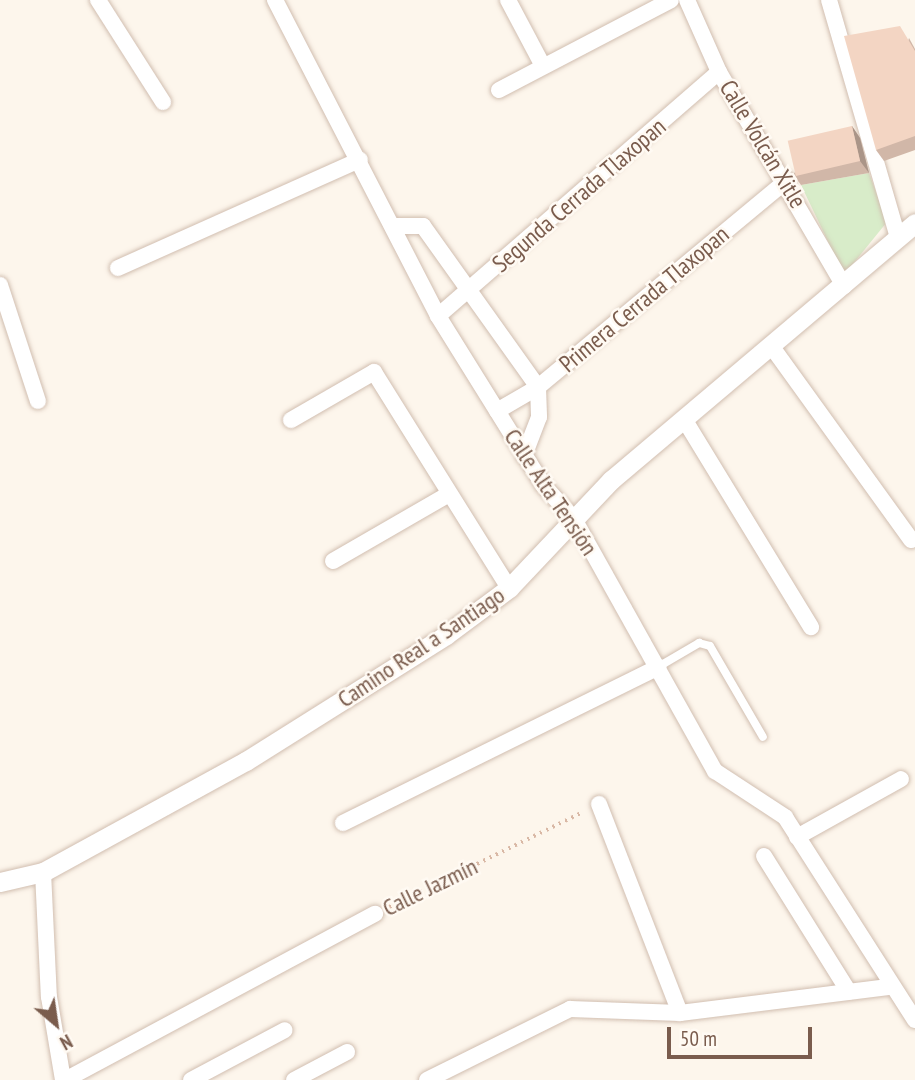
<!DOCTYPE html>
<meta charset="utf-8">
<style>
body{margin:0}
#map{position:relative;width:915px;height:1080px;overflow:hidden;background:#fdf6ec;font-family:"PT Sans Narrow",sans-serif}
div>[style]{position:absolute}
.green>*{inset:0;background:#d8ecc9}
.path>*{height:3.5px;margin-top:-1.75px;transform-origin:0;background:repeating-linear-gradient(90deg,#d9b8a5 0 2px,transparent 0 7px)}
.roads{filter:drop-shadow(0 0 2px #d1beb0) drop-shadow(0 0 2px #d1beb0)}
.service>*{height:8px;margin:-4px;padding:0 4px;transform-origin:4px;border-radius:4px;background:#fff}
.minor>*{height:16px;margin:-8px;padding:0 8px;transform-origin:8px;border-radius:8px;background:#fff}
.tertiary>*{height:19px;margin:-9.5px;padding:0 9.5px;transform-origin:9.5px;border-radius:9.5px;background:#fff}
.wall>*{inset:0;background:#d1b7a8}
.shaded-wall>*{inset:0;background:#aa9588}
.building>*{inset:0;background:#f3d5c3;transform-origin:0 0}
span{translate:-50% -50%;white-space:nowrap;text-align:center;line-height:1.15;-webkit-text-stroke:5px #fffaf3;paint-order:stroke}
.street-label{font-size:24px;color:#7a5c4d}
.north{position:absolute;left:21px;top:989px;width:70px;height:70px;-webkit-text-stroke:5px #fffaf3;paint-order:stroke;rotate:151deg;font-size:19px;font-weight:700;line-height:28px;text-align:center;color:#7a5c4d}
.north::after{content:'';display:block;margin:auto;width:24px;height:32px;background:#7a5c4d;clip-path:polygon(50% 0,100% 100%,50% 72%,0 100%)}
.scale{position:absolute;left:667px;top:1027px;width:145px;height:32px;box-sizing:border-box;border:4px solid #7a5c4d;border-top:0;padding-left:9px;font-size:21px;line-height:24px;white-space:nowrap;color:#7a5c4d;-webkit-text-stroke:5px #fffaf3;paint-order:stroke}
</style>
<div id="map">
<div class="green">
<div style="clip-path:polygon(869px 173px,887px 222px,844px 275px,801px 185px)"></div>
</div>
<div class="path">
<div style="left:389px;top:907px;width:216px;rotate:-26.1deg"></div>
</div>
<div class="roads">
<div class="service">
<div style="left:658px;top:667px;width:48px;rotate:-30.3deg"></div>
<div style="left:699px;top:643px;width:11px;rotate:15deg"></div>
<div style="left:710px;top:646px;width:105px;rotate:59.8deg"></div>
</div>
<div class="minor">
<div style="left:98px;top:0;width:121px;rotate:57.5deg"></div>
<div style="left:275px;top:0;width:356px;rotate:62.7deg"></div>
<div style="left:438px;top:316px;width:199px;rotate:58.1deg"></div>
<div style="left:543px;top:485px;width:46px;rotate:47.6deg"></div>
<div style="left:574px;top:519px;width:289px;rotate:60.8deg"></div>
<div style="left:715px;top:771px;width:84px;rotate:33.3deg"></div>
<div style="left:785px;top:817px;width:241px;rotate:57.4deg"></div>
<div style="left:508px;top:0;width:75px;rotate:62.1deg"></div>
<div style="left:687px;top:0;width:79px;rotate:66deg"></div>
<div style="left:719px;top:72px;width:248px;rotate:59.7deg"></div>
<div style="left:829px;top:0;width:248px;rotate:73.8deg"></div>
<div style="left:499px;top:90px;width:194px;rotate:-27.6deg"></div>
<div style="left:393px;top:226px;width:30px"></div>
<div style="left:423px;top:226px;width:198px;rotate:54.5deg"></div>
<div style="left:538px;top:387px;width:30px;rotate:88deg"></div>
<div style="left:539px;top:417px;width:42px;rotate:111deg"></div>
<div style="left:118px;top:268px;width:265px;rotate:-24.1deg"></div>
<div style="left:0;top:285px;width:122px;rotate:71.9deg"></div>
<div style="left:438px;top:316px;width:372px;rotate:-41deg"></div>
<div style="left:772px;top:347px;width:238px;rotate:54.2deg"></div>
<div style="left:497px;top:411px;width:48px;rotate:-30.3deg"></div>
<div style="left:538px;top:387px;width:324px;rotate:-39.7deg"></div>
<div style="left:684px;top:419px;width:244px;rotate:58.6deg"></div>
<div style="left:291px;top:420px;width:96px;rotate:-30deg"></div>
<div style="left:374px;top:372px;width:255px;rotate:58deg"></div>
<div style="left:333px;top:561px;width:134px;rotate:-30deg"></div>
<div style="left:599px;top:804px;width:224px;rotate:68.8deg"></div>
<div style="left:343px;top:823px;width:352px;rotate:-26.3deg"></div>
<div style="left:797px;top:837px;width:119px;rotate:-29.1deg"></div>
<div style="left:764px;top:856px;width:160px;rotate:58deg"></div>
<div style="left:43px;top:872px;width:125px;rotate:87.3deg"></div>
<div style="left:49px;top:997px;width:84px;rotate:80.4deg"></div>
<div style="left:65px;top:1080px;width:352px;rotate:-28.2deg"></div>
<div style="left:191px;top:1080px;width:106px;rotate:-28deg"></div>
<div style="left:294px;top:1080px;width:60px;rotate:-27.8deg"></div>
<div style="left:427px;top:1080px;width:160px;rotate:-26.4deg"></div>
<div style="left:570px;top:1009px;width:110px;rotate:2.1deg"></div>
<div style="left:680px;top:1013px;width:212px;rotate:-7.1deg"></div>
</div>
<div class="tertiary">
<div style="left:0;top:882px;width:44px;rotate:-13.1deg"></div>
<div style="left:43px;top:872px;width:231px;rotate:-28.7deg"></div>
<div style="left:246px;top:761px;width:236px;rotate:-32.2deg"></div>
<div style="left:446px;top:635px;width:79px;rotate:-36.7deg"></div>
<div style="left:509px;top:588px;width:149px;rotate:-46.6deg"></div>
<div style="left:611px;top:480px;width:398px;rotate:-40.2deg"></div>
</div>
</div>
<div class="wall">
<div style="clip-path:polygon(909px 38px,915px 49px,915px 150px,884px 161px,876px 150px)"></div>
<div style="clip-path:polygon(852px 126px,860px 138px,869px 173px,801px 185px,793px 174px)"></div>
</div>
<div class="shaded-wall">
<div style="clip-path:polygon(852px 126px,860px 138px,869px 173px,860px 161px)"></div>
</div>
<div class="building">
<div style="clip-path:polygon(900px 26px,915px 51px,915px 136px,876px 150px,844px 36px)"></div>
<div style="left:852px;top:126px;width:36px;height:66px;rotate:77deg"></div>
</div>
<div class="street-label">
<span style="left:763px;top:144px;rotate:59deg">Calle Volcán Xitle</span>
<span style="left:579px;top:195px;rotate:-41deg">Segunda Cerrada Tlaxopan</span>
<span style="left:644px;top:299px;rotate:-40deg">Primera Cerrada Tlaxopan</span>
<span style="left:551px;top:492px;rotate:56deg">Calle Alta Tensión</span>
<span style="left:421px;top:647px;rotate:-34deg">Camino Real a Santiago</span>
<span style="left:430px;top:887px;rotate:-26deg">Calle Jazmín</span>
</div>
<div class="north">N</div>
<div class="scale">50 m</div>
</div>
